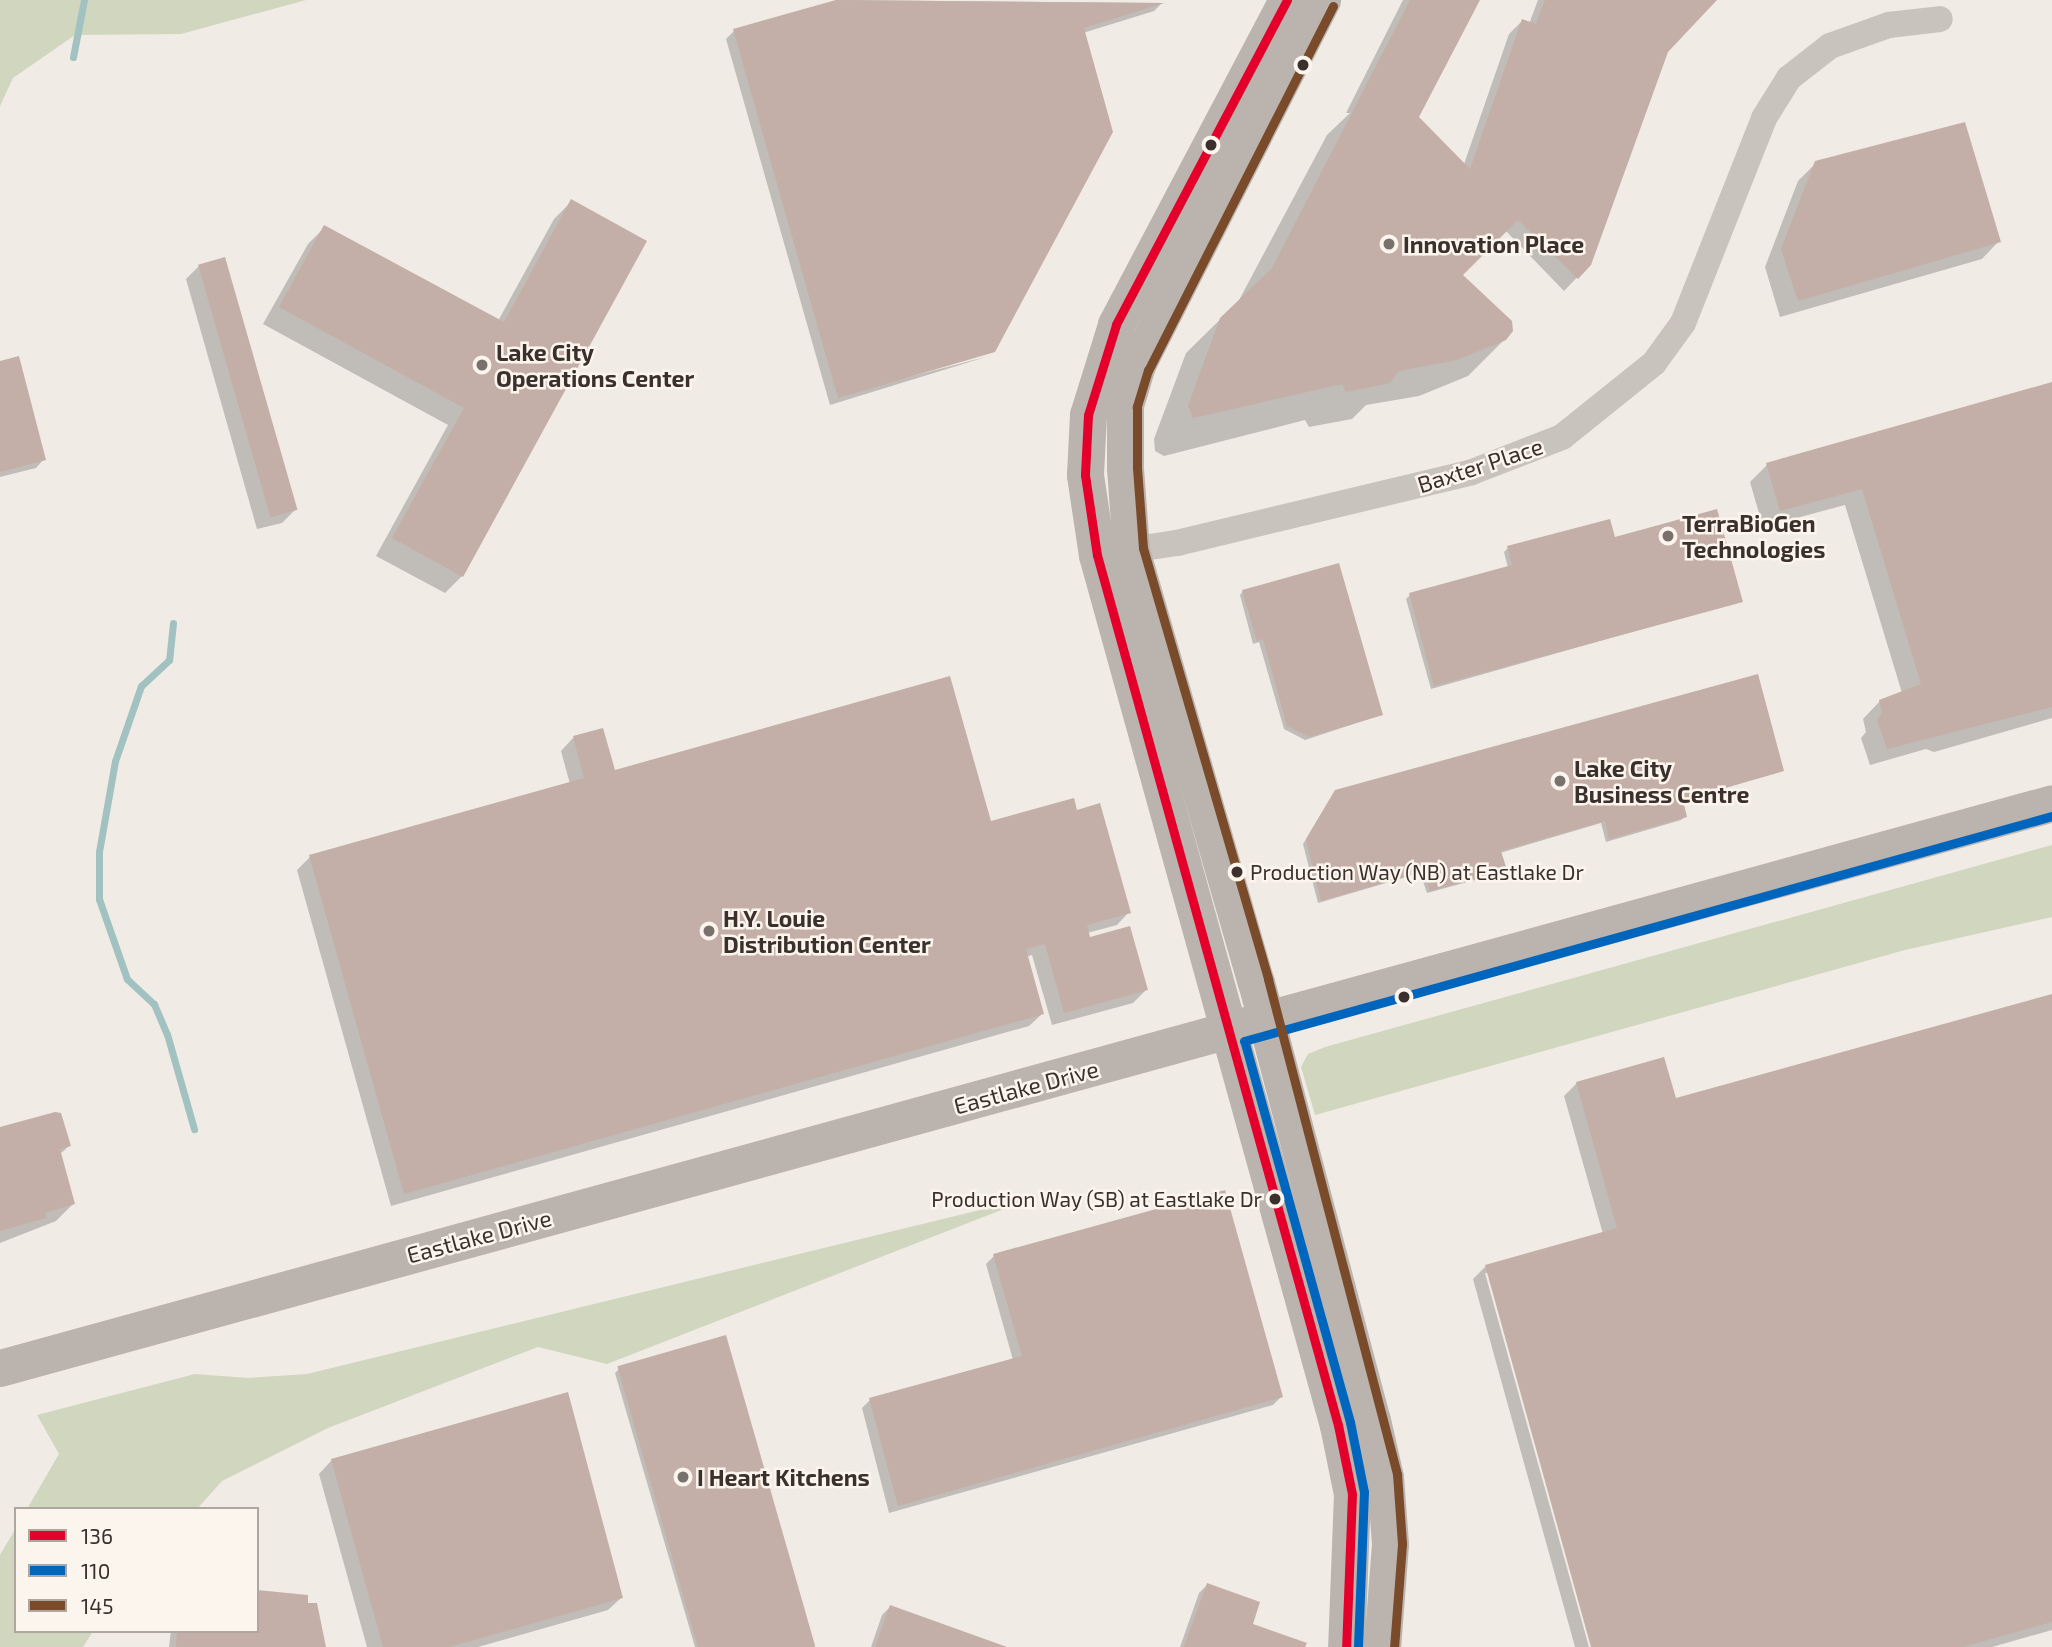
<!DOCTYPE html>
<style>
body{margin:0}
#map{position:relative;width:2052px;height:1647px;overflow:hidden;background:#f0ebe5;font-family:"Exo 2",sans-serif}
div>[style]{position:absolute}
.green>*{inset:0;background:#d1d6bf}
.shadow>*{inset:0;background:#0003}
.stream>*{height:7px;margin:-3.5px;padding:0 3.5px;transform-origin:3.5px;border-radius:3.5px;background:#a1c2c1}
.building>*{inset:0;background:#c3afa7;transform-origin:0 0}
.street>*{height:26px;margin:-13px;padding:0 13px;transform-origin:13px;border-radius:13px;background:#c9c3be}
.secondary>*{height:37px;margin:-18.5px;padding:0 18.5px;transform-origin:18.5px;border-radius:18.5px;background:#bab3ae}
.bus-1>*{height:9px;margin:-4.5px;padding:0 4.5px;transform-origin:4.5px;border-radius:4.5px;background:#e4002b}
.bus-2>*{height:9px;margin:-4.5px;padding:0 4.5px;transform-origin:4.5px;border-radius:4.5px;background:#0065bd}
.bus-3>*{height:9px;margin:-4.5px;padding:0 4.5px;transform-origin:4.5px;border-radius:4.5px;background:#7a4b2a}
.dots>*{width:19px;height:19px;translate:-50% -50%;box-sizing:border-box;border:4px solid #fbf5ee;border-radius:50%}
span{translate:-50% -50%;white-space:nowrap;text-align:center;line-height:1.15;-webkit-text-stroke:5px #fbf5ee;paint-order:stroke}
.bus-label{font-size:21px;color:#3b302b}
.left{translate:0 -50%;text-align:left}
.right{translate:-100% -50%;text-align:right}
.poi-label{font-size:23px;color:#3b302b;font-weight:700}
.street-label{font-size:23px;color:#3b302b}
.legend{position:absolute;left:14px;top:1507px;width:245px;height:126px;box-sizing:border-box;background:#fbf5ee;border:2px solid #aea6a0;margin:0;padding:9px 12px;list-style:none;font-size:21px;color:#3b302b}
.legend li{display:flex;align-items:center;gap:14px;height:35px}
.legend b{width:35px;border:2px solid #aea6a0}
</style>
<div id="map">
<div class="green">
<div style="clip-path:polygon(0 0,306px 0,181px 34px,75px 35px,13px 78px,0 106px)"></div>
<div style="clip-path:polygon(2052px 845px,2052px 917px,1905px 950px,1315px 1115px,1301px 1067px,1308px 1054px,1325px 1047px)"></div>
<div style="clip-path:polygon(1037px 1196px,607px 1364px,538px 1347px,328px 1428px,222px 1481px,197px 1509px,27px 1509px,59px 1454px,37px 1415px,195px 1374px,248px 1378px,307px 1374px)"></div>
<div style="clip-path:polygon(16px 1528px,16px 1631px,93px 1631px,83px 1647px,0 1647px,0 1555px)"></div>
</div>
<div class="shadow">
<div style="clip-path:polygon(843px 0,1162px 3px,1154px 11px,1083px 33px,994px 351px,829px 398px,989px 356px,830px 405px,726px 39px,734px 31px)"></div>
<div style="clip-path:polygon(1403px 0,1478px 0,1417px 116px,1463px 167px,1509px 34px,1522px 21px,1529px 24px,1538px 0,1714px 0,1666px 51px,1589px 265px,1564px 291px,1505px 230px,1461px 275px,1505px 339px,1468px 376px,1419px 396px,1366px 405px,1352px 419px,1309px 427px,1305px 420px,1164px 456px,1155px 451px,1154px 439px,1186px 353px,1238px 302px,1327px 135px,1350px 113px,1346px 113px)"></div>
<div style="clip-path:polygon(1816px 163px,1999px 241px,1982px 259px,1780px 317px,1765px 267px,1798px 181px)"></div>
<div style="clip-path:polygon(571px 202px,462px 576px,445px 593px,376px 556px,448px 425px,263px 324px,308px 244px,325px 227px,498px 321px,554px 219px)"></div>
<div style="clip-path:polygon(199px 266px,295px 510px,282px 523px,257px 529px,186px 279px)"></div>
<div style="clip-path:polygon(0 363px,44px 459px,36px 468px,0 477px)"></div>
<div style="clip-path:polygon(2052px 385px,2052px 718px,1934px 752px,1926px 749px,1870px 765px,1861px 738px,1866px 732px,1863px 719px,1880px 701px,1902px 693px,1845px 505px,1763px 527px,1750px 482px,1767px 465px)"></div>
<div style="clip-path:polygon(1613px 539px,1741px 601px,1431px 689px,1406px 599px,1410px 595px,1508px 568px,1504px 552px,1508px 548px)"></div>
<div style="clip-path:polygon(1243px 591px,1381px 715px,1305px 740px,1284px 729px,1259px 642px,1253px 644px,1240px 595px)"></div>
<div style="clip-path:polygon(602px 730px,614px 772px,989px 823px,1076px 812px,1129px 912px,1117px 925px,1087px 933px,1089px 939px,1146px 990px,1133px 1003px,1052px 1025px,1032px 955px,1026px 957px,1042px 1014px,1029px 1026px,391px 1206px,297px 870px,310px 857px,570px 784px,561px 751px,573px 738px)"></div>
<div style="clip-path:polygon(1782px 771px,1682px 801px,1685px 817px,1681px 820px,1606px 842px,1601px 823px,1500px 853px,1505px 870px,1501px 873px,1427px 893px,1420px 873px,1318px 903px,1303px 844px,1332px 796px)"></div>
<div style="clip-path:polygon(2052px 995px,2052px 1630px,1992px 1647px,1593px 1647px,1488px 1273px,1485px 1273px,1589px 1647px,1575px 1647px,1473px 1279px,1485px 1267px,1603px 1234px,1564px 1096px,1577px 1083px,1674px 1100px)"></div>
<div style="clip-path:polygon(0 1129px,69px 1146px,59px 1155px,73px 1204px,56px 1221px,0 1243px)"></div>
<div style="clip-path:polygon(994px 1256px,1281px 1397px,1273px 1405px,889px 1513px,862px 1408px,870px 1400px,1013px 1360px,986px 1264px)"></div>
<div style="clip-path:polygon(619px 1369px,814px 1647px,695px 1647px,615px 1373px)"></div>
<div style="clip-path:polygon(567px 1394px,621px 1598px,608px 1610px,478px 1647px,367px 1647px,319px 1474px,331px 1461px)"></div>
<div style="clip-path:polygon(1207px 1585px,1250px 1625px,1303px 1647px,1180px 1647px,1199px 1593px)"></div>
<div style="clip-path:polygon(306px 1605px,325px 1647px,169px 1647px,171px 1631px,257px 1631px)"></div>
<div style="clip-path:polygon(890px 1607px,1003px 1647px,871px 1647px,882px 1615px)"></div>
</div>
<div class="stream">
<div style="left:73px;top:57px;width:58px;rotate:-79.1deg"></div>
<div style="left:173px;top:623px;width:37px;rotate:96deg"></div>
<div style="left:169px;top:660px;width:38px;rotate:137deg"></div>
<div style="left:141px;top:686px;width:79px;rotate:109.1deg"></div>
<div style="left:115px;top:761px;width:92px;rotate:100deg"></div>
<div style="left:99px;top:852px;width:47px;rotate:90deg"></div>
<div style="left:99px;top:899px;width:85px;rotate:70.7deg"></div>
<div style="left:127px;top:979px;width:37px;rotate:43deg"></div>
<div style="left:154px;top:1004px;width:33px;rotate:67deg"></div>
<div style="left:167px;top:1034px;width:99px;rotate:74.1deg"></div>
</div>
<div class="building">
<div style="clip-path:polygon(836px 0,1164px 3px,1084px 28px,1113px 132px,995px 352px,838px 398px,733px 29px)"></div>
<div style="clip-path:polygon(1410px 0,1480px 0,1419px 117px,1470px 169px,1522px 19px,1536px 24px,1545px 0,1717px 0,1668px 52px,1591px 265px,1578px 279px,1518px 220px,1463px 275px,1512px 321px,1513px 331px,1506px 340px,1457px 360px,1399px 371px,1390px 383px,1346px 392px,1342px 384px,1193px 418px,1188px 406px,1220px 318px,1272px 268px)"></div>
<div style="clip-path:polygon(1965px 122px,2001px 242px,1798px 301px,1781px 249px,1815px 161px)"></div>
<div style="clip-path:polygon(571px 199px,647px 241px,463px 577px,392px 538px,464px 408px,279px 307px,324px 225px,504px 322px)"></div>
<div style="left:225px;top:257px;width:263px;height:28px;rotate:74deg"></div>
<div style="clip-path:polygon(19px 356px,46px 460px,0 472px,0 361px)"></div>
<div style="clip-path:polygon(2052px 382px,2052px 707px,1887px 749px,1877px 720px,1882px 713px,1879px 700px,1921px 684px,1862px 489px,1780px 511px,1766px 463px)"></div>
<div style="clip-path:polygon(1717px 509px,1743px 602px,1434px 686px,1409px 593px,1512px 565px,1507px 546px,1610px 519px,1615px 537px)"></div>
<div style="clip-path:polygon(1339px 563px,1383px 715px,1309px 737px,1287px 726px,1263px 639px,1257px 641px,1242px 590px)"></div>
<div style="clip-path:polygon(1758px 674px,1784px 771px,1683px 800px,1687px 817px,1609px 839px,1605px 821px,1501px 851px,1507px 870px,1430px 891px,1424px 871px,1321px 901px,1306px 839px,1335px 790px)"></div>
<div style="clip-path:polygon(950px 676px,991px 821px,1074px 798px,1077px 810px,1100px 803px,1131px 913px,1087px 925px,1090px 937px,1130px 926px,1148px 990px,1064px 1013px,1045px 944px,1026px 949px,1044px 1014px,404px 1194px,309px 855px,584px 778px,573px 736px,603px 728px,615px 770px)"></div>
<div style="clip-path:polygon(2052px 994px,2052px 1622px,1963px 1647px,1591px 1647px,1485px 1265px,1617px 1228px,1576px 1082px,1664px 1057px,1676px 1098px)"></div>
<div style="clip-path:polygon(55px 1112px,61px 1113px,71px 1146px,60px 1149px,75px 1204px,45px 1213px,46px 1218px,0 1231px,0 1127px)"></div>
<div style="clip-path:polygon(1225px 1190px,1283px 1397px,898px 1506px,869px 1398px,1022px 1356px,993px 1254px)"></div>
<div style="left:726px;top:1335px;width:324px;height:113px;rotate:74deg"></div>
<div style="clip-path:polygon(568px 1392px,623px 1598px,449px 1647px,383px 1647px,331px 1459px)"></div>
<div style="clip-path:polygon(1207px 1583px,1260px 1602px,1253px 1624px,1307px 1643px,1305px 1647px,1184px 1647px)"></div>
<div style="clip-path:polygon(257px 1590px,308px 1595px,308px 1603px,317px 1603px,326px 1647px,176px 1647px,177px 1631px,257px 1631px)"></div>
<div style="clip-path:polygon(890px 1605px,1007px 1647px,875px 1647px)"></div>
</div>
<div class="street">
<div style="left:1116px;top:552px;width:62px;rotate:-8.4deg"></div>
<div style="left:1177px;top:543px;width:303px;rotate:-13.5deg"></div>
<div style="left:1472px;top:472px;width:97px;rotate:-21.3deg"></div>
<div style="left:1562px;top:437px;width:118px;rotate:-38.8deg"></div>
<div style="left:1654px;top:363px;width:49px;rotate:-54.1deg"></div>
<div style="left:1683px;top:323px;width:220px;rotate:-68.4deg"></div>
<div style="left:1764px;top:118px;width:47px;rotate:-58deg"></div>
<div style="left:1789px;top:78px;width:52px;rotate:-38deg"></div>
<div style="left:1830px;top:46px;width:63px;rotate:-19.6deg"></div>
<div style="left:1889px;top:25px;width:51px;rotate:-6.7deg"></div>
</div>
<div class="secondary">
<div style="left:1287px;top:0;width:367px;rotate:117.8deg"></div>
<div style="left:1116px;top:325px;width:94px;rotate:107.3deg"></div>
<div style="left:1088px;top:415px;width:60px;rotate:92.9deg"></div>
<div style="left:1085px;top:475px;width:81px;rotate:81.5deg"></div>
<div style="left:1097px;top:555px;width:903px;rotate:74.52deg"></div>
<div style="left:1338px;top:1425px;width:70px;rotate:78.5deg"></div>
<div style="left:1352px;top:1494px;width:153px;rotate:92.2deg"></div>
<div style="left:1322px;top:0;width:409px;rotate:116.9deg"></div>
<div style="left:1137px;top:365px;width:42px;rotate:106.7deg"></div>
<div style="left:1125px;top:405px;width:63px;rotate:90deg"></div>
<div style="left:1125px;top:468px;width:82px;rotate:85.8deg"></div>
<div style="left:1131px;top:550px;width:450px;rotate:73.9deg"></div>
<div style="left:1256px;top:982px;width:453px;rotate:75.2deg"></div>
<div style="left:1372px;top:1420px;width:58px;rotate:77.2deg"></div>
<div style="left:1385px;top:1477px;width:67px;rotate:85.7deg"></div>
<div style="left:1390px;top:1544px;width:103px;rotate:94.4deg"></div>
<div style="left:0;top:1368px;width:2128px;rotate:-15.39deg"></div>
</div>
<div class="bus-1">
<div style="left:1287px;top:0;width:367px;rotate:117.8deg"></div>
<div style="left:1116px;top:325px;width:94px;rotate:107.3deg"></div>
<div style="left:1088px;top:415px;width:60px;rotate:92.9deg"></div>
<div style="left:1085px;top:475px;width:81px;rotate:81.5deg"></div>
<div style="left:1097px;top:555px;width:903px;rotate:74.52deg"></div>
<div style="left:1338px;top:1425px;width:70px;rotate:78.5deg"></div>
<div style="left:1352px;top:1494px;width:153px;rotate:92.2deg"></div>
</div>
<div class="bus-2">
<div style="left:1358px;top:1647px;width:155px;rotate:-87.8deg"></div>
<div style="left:1364px;top:1492px;width:71px;rotate:-101.3deg"></div>
<div style="left:1350px;top:1422px;width:395px;rotate:-105.5deg"></div>
<div style="left:1244px;top:1041px;width:839px;rotate:-15.56deg"></div>
</div>
<div class="bus-3">
<div style="left:1333px;top:6px;width:408px;rotate:116.9deg"></div>
<div style="left:1148px;top:370px;width:39px;rotate:107deg"></div>
<div style="left:1137px;top:407px;width:61px;rotate:90deg"></div>
<div style="left:1137px;top:468px;width:80px;rotate:85.7deg"></div>
<div style="left:1143px;top:548px;width:449px;rotate:73.8deg"></div>
<div style="left:1268px;top:979px;width:512px;rotate:75.39deg"></div>
<div style="left:1397px;top:1474px;width:70px;rotate:85.9deg"></div>
<div style="left:1402px;top:1544px;width:103px;rotate:94.4deg"></div>
</div>
<div class="dots">
<div style="left:1303px;top:65px;background:#3b302b"></div>
<div style="left:1211px;top:145px;background:#3b302b"></div>
<div style="left:1389px;top:244px;background:#7a716c"></div>
<div style="left:482px;top:365px;background:#7a716c"></div>
<div style="left:1668px;top:536px;background:#7a716c"></div>
<div style="left:1560px;top:781px;background:#7a716c"></div>
<div style="left:1237px;top:872px;background:#3b302b"></div>
<div style="left:709px;top:931px;background:#7a716c"></div>
<div style="left:1404px;top:997px;background:#3b302b"></div>
<div style="left:1275px;top:1199px;background:#3b302b"></div>
<div style="left:683px;top:1477px;background:#7a716c"></div>
</div>
<div class="bus-label">
<span class="left" style="left:1250px;top:872px">Production Way (NB) at Eastlake Dr</span>
<span class="right" style="left:1262px;top:1199px">Production Way (SB) at Eastlake Dr</span>
</div>
<div class="poi-label">
<span class="left" style="left:1403px;top:244px">Innovation Place</span>
<span class="left" style="left:496px;top:365px">Lake City<br>Operations Center</span>
<span class="left" style="left:1682px;top:536px">TerraBioGen<br>Technologies</span>
<span class="left" style="left:1574px;top:781px">Lake City<br>Business Centre</span>
<span class="left" style="left:723px;top:931px">H.Y. Louie<br>Distribution Center</span>
<span class="left" style="left:697px;top:1477px">I Heart Kitchens</span>
</div>
<div class="street-label">
<span style="left:1480px;top:465px;rotate:-18deg">Baxter Place</span>
<span style="left:1026px;top:1087px;rotate:-15deg">Eastlake Drive</span>
<span style="left:479px;top:1236px;rotate:-15deg">Eastlake Drive</span>
</div>
<ul class="legend">
<li><b style="height:9px;background:#e4002b"></b>136</li>
<li><b style="height:9px;background:#0065bd"></b>110</li>
<li><b style="height:9px;background:#7a4b2a"></b>145</li>
</ul>
</div>
